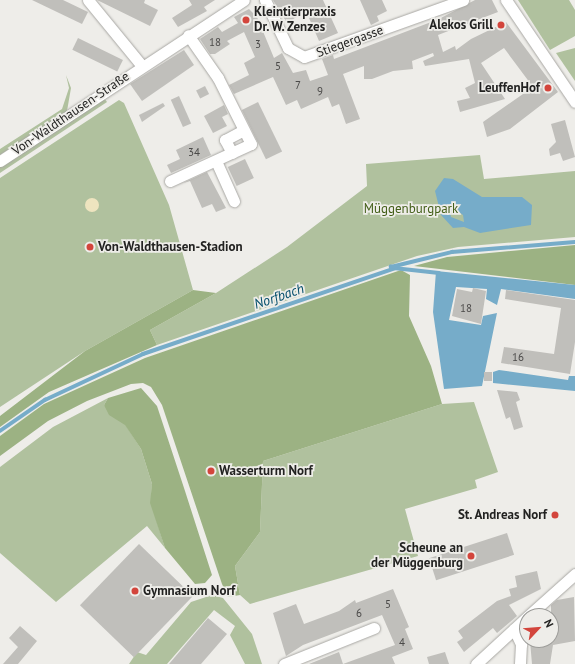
<!DOCTYPE html>
<meta charset="utf-8">
<style>
body{margin:0}
#map{position:relative;width:575px;height:664px;overflow:hidden;background:#eeede9;font-family:"PT Sans",sans-serif}
div>[style]{position:absolute}
.green>*{inset:0;background:#b0c19e}
.forest>*{inset:0;background:#9cb283}
.sand>*{inset:0;background:#eee4bf}
.round{border-radius:50%}
.water>*{inset:0;background:#76acc9}
.stream>*{height:3.5px;margin:-1.75px;padding:0 1.75px;transform-origin:1.75px;border-radius:1.75px;background:#76acc9}
.building>*{inset:0;background:#c0bfbb;transform-origin:0 0}
.roads{filter:drop-shadow(0 0 1px #a8a7a3) drop-shadow(0 0 1px #a8a7a3)}
.minor>*{height:11px;margin:-5.5px;padding:0 5.5px;transform-origin:5.5px;border-radius:5.5px;background:#fff}
.dots>*{width:11px;height:11px;translate:-50% -50%;box-sizing:border-box;border:2px solid #eeede9;border-radius:50%}
span{translate:-50% -50%;white-space:nowrap;text-align:center;line-height:1.15;-webkit-text-stroke:3.5px #eeede9;paint-order:stroke}
.number-label{font-size:11px;color:#4a4948}
.number-label span{-webkit-text-stroke-width:0}
.poi-label{font-size:13px;color:#222221;font-weight:700}
.left{translate:0 -50%;text-align:left}
.right{translate:-100% -50%;text-align:right}
.street-label{font-size:13px;color:#222221}
.park-label{font-size:13px;color:#435f19}
.water-label{font-size:14px;color:#014c6a;font-style:italic}
.north{position:absolute;left:519px;top:608px;width:40px;height:40px;box-sizing:border-box;background:#eeede9;border:1px solid #9c9c99;border-radius:50%;rotate:64deg;font-size:11px;font-weight:700;line-height:16px;text-align:center;color:#222221}
.north::after{content:'';display:block;margin:auto;width:14px;height:18px;background:#d3453c;clip-path:polygon(50% 0,100% 100%,50% 72%,0 100%)}
</style>
<div id="map">
<div class="green">
<div style="clip-path:polygon(518px 0,569px 0,575px 10px,575px 36px,550px 50px)"></div>
<div style="clip-path:polygon(575px 48px,575px 81px,556px 53px)"></div>
<div style="clip-path:polygon(66px 75px,71px 88px,67px 111px,0 155px,0 149px,62px 109px,69px 88px)"></div>
<div style="clip-path:polygon(104px 98px,107px 102px,0 173px,0 166px)"></div>
<div style="clip-path:polygon(119px 100px,124px 103px,169px 205px,193px 290px,85px 351px,0 407px,0 178px)"></div>
<div style="clip-path:polygon(480px 155px,484px 179px,575px 171px,575px 237px,458px 247px,417px 256px,157px 345px,150px 330px,216px 293px,287px 247px,367px 186px,366px 164px)"></div>
<div style="clip-path:polygon(108px 398px,104px 405px,125px 424px,141px 449px,152px 484px,151px 503px,165px 548px,147px 526px,56px 602px,0 553px,0 467px,53px 427px)"></div>
<div style="clip-path:polygon(474px 402px,498px 472px,475px 480px,477px 488px,405px 509px,418px 556px,250px 604px,240px 595px,235px 566px,260px 532px,263px 461px,442px 404px)"></div>
<div style="clip-path:polygon(212px 595px,223px 598px,252px 634px,262px 664px,245px 664px,230px 635px,235px 626px,214px 610px,167px 664px,129px 664px,137px 652px,146px 655px,191px 602px)"></div>
</div>
<div class="forest">
<div style="clip-path:polygon(575px 245px,575px 285px,414px 266px,447px 257px)"></div>
<div style="clip-path:polygon(401px 270px,410px 275px,409px 316px,431px 366px,442px 404px,263px 461px,260px 532px,235px 566px,240px 595px,228px 597px,222px 584px,162px 405px,151px 387px,143px 383px,131px 384px,87px 401px,48px 421px,0 456px,0 436px,44px 404px,145px 358px)"></div>
<div style="clip-path:polygon(193px 290px,216px 293px,150px 330px,157px 345px,49px 392px,0 427px,0 416px,85px 351px)"></div>
<div style="clip-path:polygon(141px 388px,157px 406px,185px 491px,212px 575px,205px 583px,195px 584px,165px 548px,150px 503px,152px 484px,141px 449px,125px 425px,109px 415px,104px 405px,108px 398px)"></div>
</div>
<div class="sand">
<div class="round" style="left:85px;top:198px;width:14px;height:14px"></div>
</div>
<div class="water">
<div style="clip-path:polygon(evenodd,444px 178px,453px 179px,482px 197px,522px 197px,532px 205px,531px 225px,480px 233px,464px 227px,453px 228px,441px 215px,435px 191px,444px 178px,456px 210px,463px 215px,464px 222px,451px 217px,450px 212px,456px 210px)"></div>
<div style="clip-path:polygon(436px 271px,575px 285px,575px 299px,501px 289px,497px 305px,486px 299px,487px 289px,456px 287px,449px 320px,481px 325px,483px 316px,497px 313px,482px 386px,444px 389px,433px 312px)"></div>
<div style="clip-path:polygon(499px 370px,568px 380px,569px 376px,575px 376px,575px 391px,493px 383px,493px 372px)"></div>
</div>
<div class="stream">
<div style="left:394px;top:268px;width:45px;rotate:6.3deg"></div>
<div style="left:0;top:431px;width:55px;rotate:-34.6deg"></div>
<div style="left:45px;top:400px;width:108px;rotate:-25.1deg"></div>
<div style="left:143px;top:354px;width:267px;rotate:-18.8deg"></div>
<div style="left:396px;top:268px;width:5px;rotate:-169deg"></div>
<div style="left:391px;top:267px;width:63px;rotate:-13.8deg"></div>
<div style="left:452px;top:252px;width:123px;rotate:-4.6deg"></div>
</div>
<div class="building">
<div style="clip-path:polygon(32px 0,63px 0,88px 12px,82px 24px)"></div>
<div style="clip-path:polygon(97px 0,145px 0,144px 3px,158px 10px,150px 26px)"></div>
<div style="clip-path:polygon(189px 0,215px 0,204px 7px,207px 11px,178px 27px,172px 18px,192px 5px)"></div>
<div style="clip-path:polygon(273px 0,323px 0,338px 33px,319px 41px,306px 11px,287px 23px)"></div>
<div style="clip-path:polygon(360px 0,382px 0,387px 11px,377px 16px,379px 21px,371px 25px)"></div>
<div style="clip-path:polygon(475px 0,492px 0,498px 12px,438px 35px,443px 52px,455px 46px,456px 50px,471px 39px,506px 22px,558px 92px,510px 129px,487px 137px,483px 122px,533px 87px,504px 48px,481px 63px,505px 99px,460px 112px,457px 101px,470px 98px,465px 88px,475px 83px,469px 59px,425px 66px,423px 61px,434px 56px,433px 53px,412px 61px,413px 69px,393px 71px,372px 79px,364px 79px,364px 66px,343px 74px,360px 119px,346px 124px,339px 104px,332px 107px,328px 97px,301px 109px,297px 100px,286px 105px,273px 77px,234px 94px,229px 85px,249px 75px,244px 63px,255px 57px,244px 32px,227px 41px,230px 44px,215px 54px,210px 54px,200px 39px,218px 27px,222px 32px,238px 23px,234px 17px,249px 9px,257px 17px,274px 58px,282px 53px,293px 73px,306px 70px,310px 81px,328px 75px,322px 59px,333px 55px,334px 59px,439px 19px)"></div>
<div style="left:78px;top:38px;width:50px;height:13px;rotate:26deg"></div>
<div style="clip-path:polygon(184px 50px,194px 65px,142px 101px,130px 84px)"></div>
<div style="left:205px;top:86px;width:9px;height:10px;rotate:63deg"></div>
<div style="left:179px;top:96px;width:30px;height:9px;rotate:66deg"></div>
<div style="left:258px;top:102px;width:55px;height:18px;rotate:64deg"></div>
<div style="clip-path:polygon(163px 103px,165px 106px,142px 122px,139px 115px)"></div>
<div style="clip-path:polygon(224px 105px,228px 114px,222px 117px,227px 126px,213px 133px,204px 116px)"></div>
<div style="clip-path:polygon(565px 120px,575px 157px,563px 161px,560px 153px,550px 156px,549px 149px,556px 142px,551px 124px)"></div>
<div style="clip-path:polygon(203px 137px,211px 155px,171px 173px,167px 165px,180px 159px,176px 150px)"></div>
<div style="left:245px;top:159px;width:21px;height:19px;rotate:65deg"></div>
<div style="clip-path:polygon(207px 172px,226px 208px,216px 212px,212px 204px,202px 208px,190px 181px,183px 183px)"></div>
<div style="clip-path:polygon(473px 288px,486px 291px,481px 324px,452px 316px,457px 289px,472px 292px)"></div>
<div style="clip-path:polygon(506px 290px,575px 300px,575px 342px,570px 374px,501px 363px,504px 347px,554px 354px,561px 308px,505px 299px)"></div>
<div style="left:484px;top:372px;width:8px;height:9px"></div>
<div style="clip-path:polygon(497px 390px,517px 392px,520px 400px,516px 402px,523px 427px,514px 430px,510px 417px,506px 419px)"></div>
<div style="left:214px;top:466px;width:8px;height:8px;rotate:76deg"></div>
<div style="left:507px;top:533px;width:23px;height:82px;rotate:72deg"></div>
<div style="left:139px;top:544px;width:75px;height:85px;rotate:44deg"></div>
<div style="clip-path:polygon(537px 571px,541px 589px,509px 605px,517px 616px,497px 633px,493px 628px,464px 652px,457px 642px,463px 638px,458px 631px,497px 601px,511px 596px,509px 589px,517px 587px,515px 576px)"></div>
<div style="clip-path:polygon(393px 589px,409px 627px,405px 629px,413px 649px,392px 657px,395px 664px,309px 664px,339px 652px,343px 664px,395px 645px,382px 615px,303px 645px,286px 656px,273px 613px,296px 604px,304px 624px,339px 611px,355px 600px,356px 603px)"></div>
<div style="clip-path:polygon(574px 597px,575px 641px,553px 645px,550px 664px,532px 664px,530px 641px,551px 643px,551px 605px,557px 600px)"></div>
<div style="clip-path:polygon(208px 618px,227px 634px,201px 664px,169px 664px)"></div>
<div style="clip-path:polygon(20px 626px,37px 641px,18px 664px,3px 664px,18px 647px,9px 638px)"></div>
<div style="clip-path:polygon(445px 652px,449px 664px,429px 664px,427px 657px)"></div>
</div>
<div class="roads">
<div class="minor">
<div style="left:88px;top:0;width:85px;rotate:50.7deg"></div>
<div style="left:265px;top:0;width:53px;rotate:64.4deg"></div>
<div style="left:288px;top:48px;width:18px;rotate:29deg"></div>
<div style="left:304px;top:57px;width:169px;rotate:-19.7deg"></div>
<div style="left:506px;top:0;width:123px;rotate:55.9deg"></div>
<div style="left:232px;top:153px;width:15px;rotate:-118deg"></div>
<div style="left:225px;top:140px;width:21px;rotate:-28deg"></div>
<div style="left:0;top:161px;width:292px;rotate:-33.4deg"></div>
<div style="left:216px;top:161px;width:44px;rotate:65.8deg"></div>
<div style="left:170px;top:181px;width:89px;rotate:-24.6deg"></div>
<div style="left:251px;top:144px;width:74px;rotate:-116.6deg"></div>
<div style="left:218px;top:78px;width:52px;rotate:-124.9deg"></div>
<div style="left:528px;top:616px;width:63px;rotate:-41.8deg"></div>
<div style="left:514px;top:629px;width:17px;rotate:65deg"></div>
<div style="left:521px;top:644px;width:20px;rotate:93deg"></div>
<div style="left:284px;top:664px;width:97px;rotate:-21.8deg"></div>
<div style="left:476px;top:664px;width:69px;rotate:-42.7deg"></div>
</div>
</div>
<div class="dots">
<div style="left:246px;top:20px;background:#d3453c"></div>
<div style="left:501px;top:25px;background:#d3453c"></div>
<div style="left:548px;top:88px;background:#d3453c"></div>
<div style="left:90px;top:247px;background:#d3453c"></div>
<div style="left:211px;top:471px;background:#d3453c"></div>
<div style="left:555px;top:515px;background:#d3453c"></div>
<div style="left:471px;top:556px;background:#d3453c"></div>
<div style="left:135px;top:591px;background:#d3453c"></div>
</div>
<div class="number-label">
<span style="left:215px;top:42px">18</span>
<span style="left:258px;top:44px">3</span>
<span style="left:278px;top:66px">5</span>
<span style="left:298px;top:85px">7</span>
<span style="left:320px;top:91px">9</span>
<span style="left:194px;top:152px">34</span>
<span style="left:466px;top:308px">18</span>
<span style="left:518px;top:357px">16</span>
<span style="left:388px;top:604px">5</span>
<span style="left:359px;top:613px">6</span>
<span style="left:402px;top:642px">4</span>
</div>
<div class="poi-label">
<span class="left" style="left:254px;top:20px">Kleintierpraxis<br>Dr. W. Zenzes</span>
<span class="right" style="left:493px;top:25px">Alekos Grill</span>
<span class="right" style="left:540px;top:88px">LeuffenHof</span>
<span class="left" style="left:98px;top:247px">Von-Waldthausen-Stadion</span>
<span class="left" style="left:219px;top:471px">Wasserturm Norf</span>
<span class="right" style="left:547px;top:515px">St. Andreas Norf</span>
<span class="right" style="left:463px;top:556px">Scheune an<br>der Müggenburg</span>
<span class="left" style="left:143px;top:591px">Gymnasium Norf</span>
</div>
<div class="street-label">
<span style="left:350px;top:42px;rotate:-20deg">Stiegergasse</span>
<span style="left:71px;top:114px;rotate:-34deg">Von-Waldthausen-Straße</span>
</div>
<div class="park-label">
<span style="left:411px;top:209px">Müggenburgpark</span>
</div>
<div class="water-label">
<span style="left:279px;top:296px;rotate:-19deg">Norfbach</span>
</div>
<div class="north">N</div>
</div>
